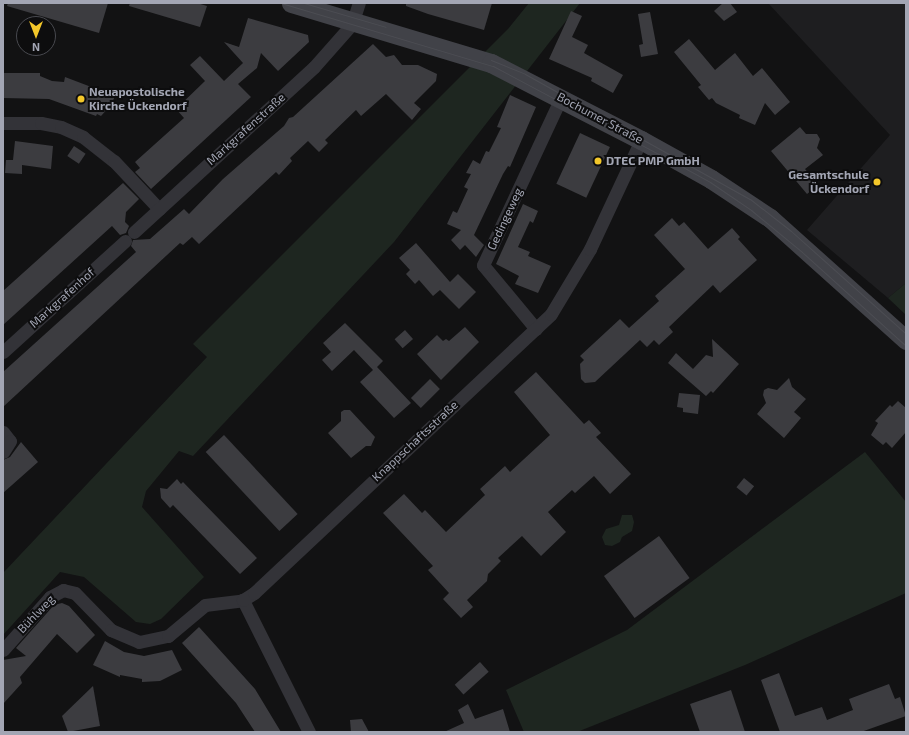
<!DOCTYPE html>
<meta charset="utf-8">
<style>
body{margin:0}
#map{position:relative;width:909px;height:735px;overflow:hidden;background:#121213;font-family:"Exo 2",sans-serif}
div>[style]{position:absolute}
.built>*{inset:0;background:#1e1e20}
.green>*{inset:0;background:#1e2620}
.building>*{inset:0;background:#3c3c40;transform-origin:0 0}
.minor>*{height:13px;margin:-6.5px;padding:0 6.5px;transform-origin:6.5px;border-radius:6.5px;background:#333338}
.secondary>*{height:19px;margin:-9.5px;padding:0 9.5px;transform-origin:9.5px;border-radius:9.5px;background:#414248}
.tram>*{height:1px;margin:-0.5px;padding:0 0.5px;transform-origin:0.5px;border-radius:0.5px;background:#4c4d53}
.dots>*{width:11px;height:11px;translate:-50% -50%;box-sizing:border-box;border:2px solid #0d0d0e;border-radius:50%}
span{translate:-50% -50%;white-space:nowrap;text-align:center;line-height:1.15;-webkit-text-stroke:4px #0d0d0e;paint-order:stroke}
.poi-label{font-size:12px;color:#a3a6b4;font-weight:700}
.left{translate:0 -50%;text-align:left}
.right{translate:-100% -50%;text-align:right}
.street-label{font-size:12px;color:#a3a6b4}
.frame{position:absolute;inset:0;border:4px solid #a3a6b4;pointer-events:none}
.north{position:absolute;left:16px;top:16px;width:40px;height:40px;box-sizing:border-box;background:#0d0d0e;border:1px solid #494a50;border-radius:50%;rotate:180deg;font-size:11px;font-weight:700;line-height:16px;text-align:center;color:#a3a6b4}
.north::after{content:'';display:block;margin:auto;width:14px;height:18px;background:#f3c72a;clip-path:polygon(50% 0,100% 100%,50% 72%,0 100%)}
</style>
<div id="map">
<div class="built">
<div style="clip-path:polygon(768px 3px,906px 3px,906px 283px,888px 298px,807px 230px,890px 135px)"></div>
</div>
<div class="green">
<div style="clip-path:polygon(529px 3px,580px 3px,394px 242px,193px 456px,179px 451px,146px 491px,142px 507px,204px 577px,161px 619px,150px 624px,136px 622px,84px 577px,60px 572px,3px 635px,3px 573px,207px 357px,193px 344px,508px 29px)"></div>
<div style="clip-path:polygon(906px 283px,906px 315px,888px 298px)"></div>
<div style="clip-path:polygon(865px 452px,906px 502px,906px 593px,745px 665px,577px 732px,524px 732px,506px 690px,627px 630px)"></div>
<div style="clip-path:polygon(622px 515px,632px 515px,634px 522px,632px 531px,622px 537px,620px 542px,612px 546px,605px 545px,602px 537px,606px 529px,619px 525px)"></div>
</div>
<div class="building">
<div style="clip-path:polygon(8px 3px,108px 3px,99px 33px,7px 6px)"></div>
<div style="clip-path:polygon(130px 3px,197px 3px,207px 6px,200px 27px,129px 6px)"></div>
<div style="clip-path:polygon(406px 3px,492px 3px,484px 30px,428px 14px,406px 6px)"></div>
<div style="clip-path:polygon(723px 3px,730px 3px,737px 12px,724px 21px,714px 11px)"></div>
<div style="clip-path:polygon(571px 11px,582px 16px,572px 37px,588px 45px,584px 53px,623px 75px,613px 93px,591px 81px,592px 78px,549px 59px)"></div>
<div style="clip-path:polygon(650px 12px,658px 54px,641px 57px,639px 45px,643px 44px,638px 14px)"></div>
<div style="clip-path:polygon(248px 18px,308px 35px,309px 42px,278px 71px,261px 53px,257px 68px,238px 84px,251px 97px,151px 189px,135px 172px,140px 168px,135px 162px,184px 118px,176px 109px,205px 81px,190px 65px,200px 56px,224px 81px,243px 63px,224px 42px,239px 47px)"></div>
<div style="clip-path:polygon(689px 39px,715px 70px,735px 53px,753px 76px,762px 68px,790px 102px,775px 115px,765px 103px,755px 125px,739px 118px,740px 115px,716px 103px,712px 98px,709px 100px,698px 87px,701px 85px,674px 52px)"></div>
<div style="clip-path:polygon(373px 44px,386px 57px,394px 55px,402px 65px,418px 65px,437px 74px,436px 81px,414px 103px,421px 109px,412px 120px,386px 94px,361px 116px,356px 110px,325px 140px,328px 143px,319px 152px,308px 141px,290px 158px,292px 161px,279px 175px,276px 172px,199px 244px,192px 237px,183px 245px,180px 243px,3px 407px,3px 372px,136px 252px,131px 246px,133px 240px,150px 239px,184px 209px,189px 214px,223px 179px,284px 126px,289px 118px,293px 117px)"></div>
<div style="clip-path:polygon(3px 73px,40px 73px,40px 76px,52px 81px,64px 82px,65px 77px,115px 96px,111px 105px,101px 116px,97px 114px,96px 116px,49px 99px,3px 98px)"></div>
<div style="clip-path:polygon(510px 95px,536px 107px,510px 167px,508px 166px,503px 174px,474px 235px,484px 245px,476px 257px,465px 245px,460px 250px,451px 240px,461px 230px,447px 224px,453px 211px,457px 213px,468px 189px,464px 187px,471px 174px,466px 173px,473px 160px,480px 164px,486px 151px,489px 152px,501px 128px,497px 127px)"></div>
<div style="clip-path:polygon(800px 127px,806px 134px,817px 134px,820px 139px,817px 148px,823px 155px,805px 169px,818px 185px,807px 194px,771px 151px)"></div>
<div style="left:580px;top:133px;width:33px;height:56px;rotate:25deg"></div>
<div style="clip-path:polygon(15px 141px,53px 146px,51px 169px,22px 165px,22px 174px,5px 173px,6px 160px,13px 160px)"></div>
<div style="left:74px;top:146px;width:14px;height:12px;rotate:34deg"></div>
<div style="clip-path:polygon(123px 183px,139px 199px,126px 212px,125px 222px,129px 226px,126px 233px,120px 235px,112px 226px,3px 325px,3px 291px)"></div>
<div style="clip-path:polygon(523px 204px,538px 211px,533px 223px,530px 221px,518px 247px,530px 252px,528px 256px,551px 266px,538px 293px,515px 284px,519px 276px,496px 264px)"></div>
<div style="clip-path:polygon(672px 218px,679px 226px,684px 222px,708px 249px,732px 228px,740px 237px,738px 239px,757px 260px,720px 293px,713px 285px,669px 327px,673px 332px,659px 345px,654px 340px,647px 347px,640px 340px,595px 382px,585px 383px,581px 379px,580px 364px,584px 360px,580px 356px,620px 319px,629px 328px,659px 301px,655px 296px,685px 269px,654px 235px)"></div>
<div style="clip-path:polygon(416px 243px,450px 282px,458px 274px,476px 292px,459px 309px,440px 290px,433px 296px,419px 280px,415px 284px,406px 274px,410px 270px,399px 258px)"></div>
<div style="clip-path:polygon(345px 323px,383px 361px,377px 367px,411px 403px,394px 418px,360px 382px,373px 370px,354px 350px,332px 371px,322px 360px,331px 352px,323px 343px)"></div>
<div style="clip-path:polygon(465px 327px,479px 342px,441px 380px,417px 354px,437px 335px,443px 341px,446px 339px,449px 341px)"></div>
<div style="left:405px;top:330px;width:12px;height:14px;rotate:48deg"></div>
<div style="clip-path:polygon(712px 339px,739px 364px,713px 393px,711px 391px,706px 396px,668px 363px,676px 353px,693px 369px,706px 355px,713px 357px)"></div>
<div style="clip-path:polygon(536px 372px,584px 424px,589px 420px,601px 433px,596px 437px,631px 474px,610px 494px,594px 476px,575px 493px,572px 490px,548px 512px,566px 532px,541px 556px,522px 536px,498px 558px,501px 561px,488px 574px,487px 581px,467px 600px,473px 607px,461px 618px,443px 599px,449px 593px,428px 570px,433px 566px,383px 513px,404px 494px,422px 513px,425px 510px,446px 532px,485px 495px,480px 489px,505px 466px,510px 472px,550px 435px,514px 392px)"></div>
<div style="clip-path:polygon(789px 378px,792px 387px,806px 399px,794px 412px,801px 418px,784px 438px,757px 414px,766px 403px,763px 395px,764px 390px,768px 388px,777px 390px)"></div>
<div style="left:430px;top:379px;width:14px;height:27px;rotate:45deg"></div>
<div style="clip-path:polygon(679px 393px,700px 395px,698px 414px,683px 412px,683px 408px,677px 407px)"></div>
<div style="clip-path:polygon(898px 401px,906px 408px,906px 432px,892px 448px,886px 442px,883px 445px,871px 435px,878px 423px,875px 421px,890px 405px,892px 407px)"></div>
<div style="clip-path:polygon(344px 410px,350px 410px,375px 437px,371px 446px,366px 446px,351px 458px,328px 433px,341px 421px,341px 412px)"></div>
<div style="left:224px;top:435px;width:108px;height:25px;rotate:47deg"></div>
<div style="clip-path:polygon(21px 442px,38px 462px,3px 493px,3px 460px,10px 457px)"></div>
<div style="left:744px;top:478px;width:13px;height:12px;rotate:39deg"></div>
<div style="clip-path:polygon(177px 479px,181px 484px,183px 482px,257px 558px,240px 574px,173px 505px,170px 508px,161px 498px,160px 488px,167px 489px)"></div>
<div style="left:659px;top:536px;width:52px;height:68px;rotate:54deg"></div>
<div style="clip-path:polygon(62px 603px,69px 606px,95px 635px,77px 653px,57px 634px,20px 677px,22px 683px,3px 704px,3px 660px,26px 656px,16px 648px,54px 605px)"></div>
<div style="clip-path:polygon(199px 627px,255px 689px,281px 732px,255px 732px,236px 703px,182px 643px)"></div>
<div style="clip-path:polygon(105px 641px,124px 652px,144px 656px,172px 650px,182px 670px,160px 681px,142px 682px,142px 679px,120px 675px,120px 677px,93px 665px)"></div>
<div style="left:480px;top:662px;width:13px;height:34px;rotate:48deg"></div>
<div style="clip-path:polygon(779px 673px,795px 716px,822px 707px,827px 720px,853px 710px,849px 699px,889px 684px,895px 699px,900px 697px,906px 716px,861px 732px,780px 732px,761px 680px)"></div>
<div style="clip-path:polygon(93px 686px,100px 726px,68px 732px,62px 716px)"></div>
<div style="clip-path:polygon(731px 690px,745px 732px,700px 732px,690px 704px)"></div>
<div style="clip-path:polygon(468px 704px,475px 719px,503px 709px,510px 732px,444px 732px,464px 723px,458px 710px)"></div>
<div style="clip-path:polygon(362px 719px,369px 732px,351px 732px,350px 720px)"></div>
</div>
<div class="minor">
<div style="left:3px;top:123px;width:38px"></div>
<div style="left:41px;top:123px;width:20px;rotate:11deg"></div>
<div style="left:61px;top:127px;width:24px;rotate:24deg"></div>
<div style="left:83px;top:137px;width:39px;rotate:38deg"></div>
<div style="left:114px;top:161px;width:66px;rotate:46.8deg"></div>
<div style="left:134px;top:232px;width:244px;rotate:-42.5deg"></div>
<div style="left:314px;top:67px;width:57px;rotate:-48.5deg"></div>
<div style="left:352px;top:24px;width:22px;rotate:-72deg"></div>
<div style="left:536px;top:329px;width:83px;rotate:-129.6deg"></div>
<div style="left:483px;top:265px;width:184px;rotate:-65deg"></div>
<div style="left:3px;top:352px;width:165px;rotate:-42.3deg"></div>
<div style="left:3px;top:432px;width:11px;rotate:52deg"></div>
<div style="left:10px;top:441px;width:13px;rotate:122deg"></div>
<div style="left:3px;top:650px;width:71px;rotate:-48.4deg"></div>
<div style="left:50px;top:597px;width:15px;rotate:-28deg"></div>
<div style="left:63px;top:590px;width:12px;rotate:14deg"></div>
<div style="left:75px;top:593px;width:52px;rotate:45.8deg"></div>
<div style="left:111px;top:630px;width:30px;rotate:23deg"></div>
<div style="left:139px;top:642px;width:30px;rotate:-12deg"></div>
<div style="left:168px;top:636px;width:48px;rotate:-40deg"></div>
<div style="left:205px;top:605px;width:38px;rotate:-7deg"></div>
<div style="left:309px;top:732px;width:148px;rotate:-116.6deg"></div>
<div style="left:243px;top:600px;width:13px;rotate:-32deg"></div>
<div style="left:254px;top:593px;width:407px;rotate:-43.2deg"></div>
<div style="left:551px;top:314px;width:76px;rotate:-59deg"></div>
<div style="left:590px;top:249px;width:120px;rotate:-64.9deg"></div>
</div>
<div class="secondary">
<div style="left:291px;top:3px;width:209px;rotate:16.7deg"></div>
<div style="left:491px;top:63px;width:169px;rotate:27.2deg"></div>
<div style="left:641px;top:140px;width:80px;rotate:29.1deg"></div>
<div style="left:711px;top:179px;width:71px;rotate:33.5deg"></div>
<div style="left:770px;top:218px;width:183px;rotate:41.9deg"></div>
</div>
<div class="tram">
<div style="left:281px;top:3px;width:221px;rotate:16.6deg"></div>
<div style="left:493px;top:66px;width:200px;rotate:28deg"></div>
<div style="left:670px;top:160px;width:46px;rotate:28.8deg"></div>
<div style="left:710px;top:182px;width:50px;rotate:34.3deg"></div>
<div style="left:751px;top:210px;width:66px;rotate:39.5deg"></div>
<div style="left:802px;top:252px;width:140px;rotate:42.1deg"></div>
<div style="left:304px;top:3px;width:85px;rotate:16.3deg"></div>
<div style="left:491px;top:60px;width:37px;rotate:22deg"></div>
<div style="left:525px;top:74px;width:257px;rotate:29.1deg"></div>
<div style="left:750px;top:199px;width:52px;rotate:38deg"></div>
<div style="left:791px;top:231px;width:154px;rotate:41.8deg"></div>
</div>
<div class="dots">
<div style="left:81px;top:99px;background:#f3c72a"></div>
<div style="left:598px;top:161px;background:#f3c72a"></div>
<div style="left:877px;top:182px;background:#f3c72a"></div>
</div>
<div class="poi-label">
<span class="left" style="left:89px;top:99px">Neuapostolische<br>Kirche Ückendorf</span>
<span class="left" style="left:606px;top:161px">DTEC PMP GmbH</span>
<span class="right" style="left:869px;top:182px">Gesamtschule<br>Ückendorf</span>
</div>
<div class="street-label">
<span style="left:600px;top:118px;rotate:28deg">Bochumer Straße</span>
<span style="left:246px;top:129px;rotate:-42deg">Markgrafenstraße</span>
<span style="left:505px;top:219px;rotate:-65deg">Gedingeweg</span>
<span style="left:62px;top:298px;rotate:-42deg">Markgrafenhof</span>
<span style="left:415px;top:441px;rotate:-43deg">Knappschaftsstraße</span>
<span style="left:36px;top:614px;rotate:-46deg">Bühlweg</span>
</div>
<div class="frame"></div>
<div class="north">N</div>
</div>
